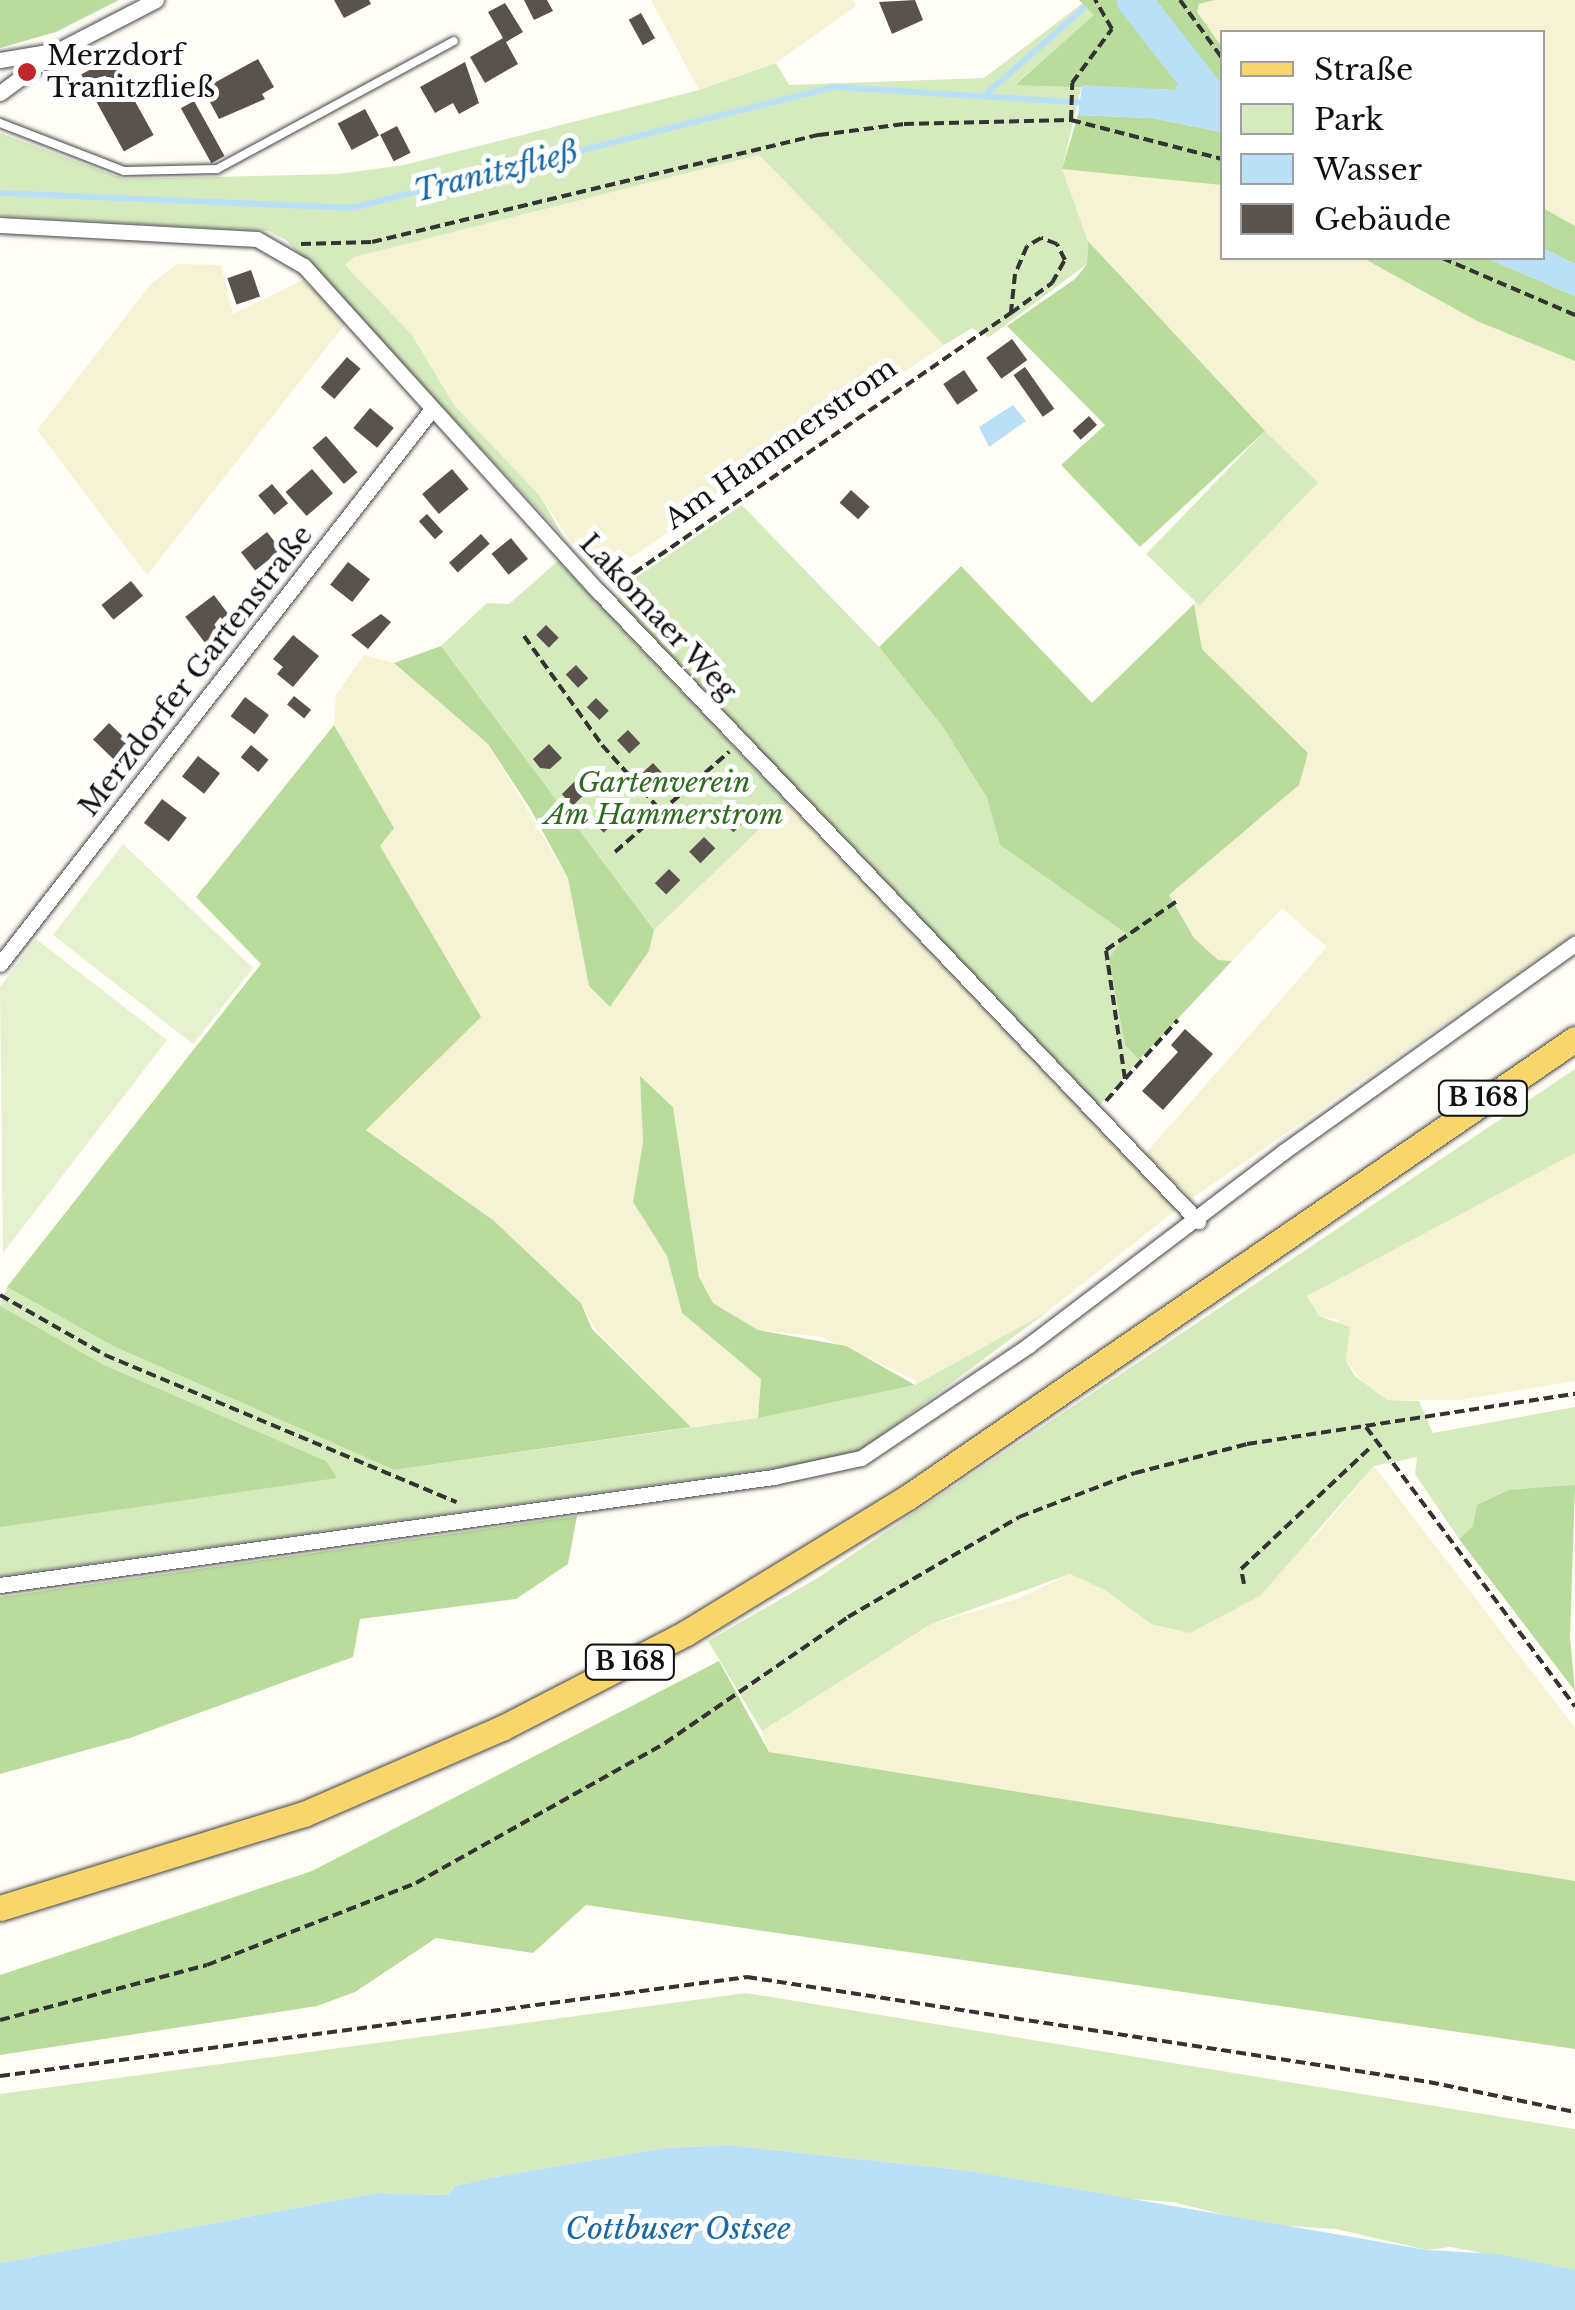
<!DOCTYPE html>
<meta charset="utf-8">
<style>
body{margin:0}
#map{position:relative;width:1575px;height:2310px;overflow:hidden;background:#fffdf5;font-family:"Libre Baskerville",serif}
div>[style]{position:absolute}
.farmland>*{inset:0;background:#f6f3d4}
.green>*{inset:0;background:#d5ebbd;transform-origin:0 0}
.forest>*{inset:0;background:#b9dc9c}
.pitch>*{inset:0;background:#e6f2cf}
.water>*{inset:0;background:#b9e0f7}
.stream>*{height:6px;margin:-3px;padding:0 3px;transform-origin:3px;border-radius:3px;background:#b9e0f7}
.river>*{height:35px;margin:-17.5px;padding:0 17.5px;transform-origin:17.5px;border-radius:17.5px;background:#b9e0f7}
.building>*{inset:0;background:#5a524d;transform-origin:0 0}
.path>*{height:4px;margin-top:-2px;transform-origin:0;background:repeating-linear-gradient(90deg,#333 0 10px,transparent 0 15px)}
.roads{filter:drop-shadow(0 0 2px #444) drop-shadow(0 0 2px #444)}
.lane>*{height:8px;margin:-4px;padding:0 4px;transform-origin:4px;border-radius:4px;background:#fff}
.street>*{height:15px;margin:-7.5px;padding:0 7.5px;transform-origin:7.5px;border-radius:7.5px;background:#fff}
.primary>*{height:25px;margin:-12.5px;padding:0 12.5px;transform-origin:12.5px;border-radius:12.5px;background:#f9d66b}
.dots>*{width:28px;height:28px;translate:-50% -50%;box-sizing:border-box;border:5px solid #fff;border-radius:50%}
span{translate:-50% -50%;white-space:nowrap;text-align:center;line-height:1.15;-webkit-text-stroke:10px #fff;paint-order:stroke}
.shield-label span{padding:2px 8px;background:#fff;border:2px solid;border-radius:8px;-webkit-text-stroke-width:0}
.shield-label{font-size:25px;color:#111;font-weight:700}
.poi-label{font-size:28px;color:#111}
.left{translate:0 -50%;text-align:left}
.street-label{font-size:28px;color:#111}
.park-label{font-size:28px;color:#2f6b1f;font-style:italic}
.water-label{font-size:30px;color:#1768a6;font-style:italic}
.legend{position:absolute;left:1220px;top:30px;width:325px;height:230px;box-sizing:border-box;background:#fff;border:2px solid #a0a0a0;margin:0;padding:12px 18px;list-style:none;font-size:30px;color:#111}
.legend li{display:flex;align-items:center;gap:20px;height:50px}
.legend b{width:50px;border:2px solid #a0a0a0}
</style>
<div id="map">
<div class="farmland">
<div style="clip-path:polygon(651px 0,853px 0,856px 6px,776px 63px,699px 90px)"></div>
<div style="clip-path:polygon(1215px 0,1575px 0,1575px 226px,1543px 208px,1542px 32px,1222px 32px,1222px 47px,1197px 13px,1199px 4px)"></div>
<div style="clip-path:polygon(759px 155px,944px 345px,607px 574px,588px 567px,540px 496px,454px 405px,412px 335px,344px 265px,354px 257px)"></div>
<div style="clip-path:polygon(1076px 167px,1222px 185px,1222px 258px,1363px 258px,1575px 361px,1575px 933px,1191px 1199px,1145px 1154px,1327px 947px,1282px 908px,1232px 961px,1218px 960px,1194px 938px,1169px 895px,1298px 785px,1308px 754px,1202px 649px,1194px 604px,1318px 482px,1194px 362px,1088px 241px,1062px 169px)"></div>
<div style="clip-path:polygon(177px 264px,221px 265px,233px 314px,303px 280px,346px 323px,147px 575px,37px 430px,151px 284px)"></div>
<div style="clip-path:polygon(364px 655px,394px 663px,488px 744px,568px 878px,589px 985px,610px 1007px,649px 951px,654px 930px,787px 803px,1176px 1210px,1047px 1312px,915px 1385px,915px 1380px,822px 1337px,758px 1330px,713px 1303px,699px 1277px,673px 1107px,640px 1076px,643px 1142px,633px 1202px,667px 1256px,682px 1313px,761px 1379px,758px 1418px,691px 1427px,596px 1331px,581px 1303px,493px 1220px,366px 1129px,480px 1017px,380px 846px,394px 828px,334px 725px,336px 695px)"></div>
<div style="clip-path:polygon(1575px 1150px,1575px 1381px,1459px 1400px,1387px 1400px,1371px 1391px,1346px 1361px,1338px 1320px,1319px 1316px,1307px 1296px)"></div>
<div style="clip-path:polygon(1374px 1466px,1575px 1728px,1575px 1881px,769px 1752px,762px 1731px,931px 1624px,1017px 1599px,1070px 1574px,1105px 1590px,1151px 1624px,1315px 1537px)"></div>
</div>
<div class="green">
<div style="clip-path:polygon(1083px 3px,1095px 15px,1015px 84px,1082px 85px,1062px 169px,1088px 241px,1087px 264px,989px 337px,972px 328px,944px 345px,759px 155px,354px 257px,345px 265px,412px 335px,454px 405px,540px 496px,563px 536px,286px 240px,268px 231px,0 216px,0 133px,124px 179px,338px 174px,404px 165px,699px 90px,776px 63px,789px 85px,984px 78px)"></div>
<div style="left:1265px;top:431px;width:74px;height:171px;rotate:44deg"></div>
<div style="clip-path:polygon(742px 505px,879px 647px,943px 727px,987px 798px,1000px 845px,1128px 934px,1125px 1045px,1139px 1060px,1099px 1106px,618px 601px,622px 587px)"></div>
<div style="clip-path:polygon(558px 561px,787px 803px,654px 930px,441px 646px,487px 603px,509px 604px)"></div>
<div style="clip-path:polygon(1575px 1069px,1575px 1153px,1307px 1296px,1319px 1316px,1350px 1327px,1346px 1361px,1355px 1376px,1387px 1400px,1419px 1401px,1433px 1433px,1575px 1407px,1575px 1485px,1473px 1526px,1459px 1539px,1415px 1474px,1417px 1457px,1374px 1466px,1260px 1596px,1190px 1633px,1151px 1624px,1105px 1590px,1070px 1574px,931px 1624px,762px 1731px,708px 1641px,816px 1579px)"></div>
<div style="clip-path:polygon(7px 1287px,113px 1346px,394px 1470px,757px 1418px,915px 1385px,1047px 1312px,860px 1451px,824px 1461px,0 1576px,0 1526px,326px 1461px,102px 1364px,19px 1319px,0 1306px)"></div>
<div style="clip-path:polygon(746px 1993px,1575px 2129px,1575px 2270px,1450px 2247px,1427px 2250px,1336px 2229px,1260px 2224px,1173px 2202px,1089px 2196px,971px 2171px,728px 2145px,664px 2148px,489px 2178px,455px 2186px,448px 2195px,376px 2193px,0 2263px,0 2094px)"></div>
</div>
<div class="forest">
<div style="clip-path:polygon(0 0,119px 0,56px 32px,0 48px)"></div>
<div style="clip-path:polygon(1079px 0,1124px 0,1179px 83px,1175px 90px,1015px 85px,1094px 15px)"></div>
<div style="clip-path:polygon(1154px 0,1215px 0,1199px 4px,1197px 12px,1222px 47px,1222px 91px)"></div>
<div style="clip-path:polygon(1078px 115px,1152px 118px,1222px 132px,1222px 185px,1062px 169px)"></div>
<div style="clip-path:polygon(1543px 208px,1575px 226px,1575px 264px,1543px 248px)"></div>
<div style="clip-path:polygon(1088px 241px,1265px 431px,1140px 547px,1061px 465px,1105px 425px,1007px 326px,1075px 279px,1087px 264px)"></div>
<div style="clip-path:polygon(1363px 258px,1487px 258px,1575px 296px,1575px 361px,1477px 321px)"></div>
<div style="clip-path:polygon(961px 566px,1092px 703px,1194px 604px,1202px 649px,1308px 753px,1299px 785px,1169px 895px,1194px 938px,1218px 960px,1232px 961px,1139px 1060px,1125px 1045px,1109px 958px,1127px 934px,1000px 845px,987px 798px,943px 727px,879px 647px)"></div>
<div style="clip-path:polygon(441px 646px,654px 930px,649px 951px,610px 1007px,589px 986px,568px 878px,531px 810px,488px 744px,394px 663px)"></div>
<div style="clip-path:polygon(334px 725px,394px 828px,380px 846px,481px 1017px,366px 1130px,493px 1220px,581px 1303px,592px 1329px,691px 1427px,394px 1470px,113px 1346px,7px 1287px,261px 964px,196px 897px)"></div>
<div style="clip-path:polygon(640px 1076px,673px 1107px,699px 1277px,713px 1303px,758px 1330px,846px 1346px,915px 1385px,758px 1418px,761px 1379px,682px 1313px,667px 1256px,633px 1202px,643px 1142px)"></div>
<div style="clip-path:polygon(0 1306px,102px 1364px,326px 1461px,337px 1478px,0 1527px)"></div>
<div style="clip-path:polygon(1575px 1485px,1570px 1637px,1575px 1691px,1459px 1539px,1473px 1526px,1477px 1505px,1509px 1490px)"></div>
<div style="clip-path:polygon(577px 1516px,568px 1564px,516px 1599px,360px 1619px,353px 1657px,130px 1738px,0 1774px,0 1597px)"></div>
<div style="clip-path:polygon(719px 1661px,769px 1752px,1575px 1881px,1575px 2049px,586px 1905px,533px 1953px,436px 1938px,355px 1992px,317px 2006px,0 2055px,0 1975px,312px 1871px)"></div>
</div>
<div class="pitch">
<div style="clip-path:polygon(123px 844px,253px 968px,193px 1044px,53px 935px)"></div>
<div style="clip-path:polygon(36px 939px,167px 1040px,3px 1253px,0 987px)"></div>
</div>
<div class="water">
<div style="clip-path:polygon(1146px 0,1154px 0,1222px 91px,1222px 132px,1152px 118px,1078px 115px,1082px 85px,1175px 90px,1179px 83px,1130px 10px)"></div>
<div style="clip-path:polygon(1543px 248px,1575px 264px,1575px 296px,1487px 258px,1542px 258px)"></div>
<div style="clip-path:polygon(1013px 405px,1026px 421px,989px 447px,979px 427px)"></div>
<div style="clip-path:polygon(728px 2145px,971px 2171px,1427px 2250px,1499px 2254px,1575px 2270px,1575px 2310px,0 2310px,0 2263px,376px 2193px,448px 2195px,455px 2186px,489px 2178px,664px 2148px)"></div>
</div>
<div class="stream">
<div style="left:986px;top:94px;width:130px;rotate:-41.3deg"></div>
<div style="left:0;top:193px;width:352px;rotate:2.4deg"></div>
<div style="left:352px;top:208px;width:498px;rotate:-14.1deg"></div>
<div style="left:835px;top:87px;width:254px;rotate:3.6deg"></div>
</div>
<div class="river">
<div style="left:1134px;top:0;width:143px;rotate:52.1deg"></div>
</div>
<div class="building">
<div style="clip-path:polygon(334px 0,369px 0,371px 4px,344px 18px)"></div>
<div style="clip-path:polygon(524px 0,547px 0,553px 11px,534px 20px)"></div>
<div style="clip-path:polygon(915px 0,923px 20px,892px 34px,879px 2px)"></div>
<div style="clip-path:polygon(505px 3px,523px 32px,506px 42px,518px 64px,485px 83px,470px 57px,503px 38px,488px 12px)"></div>
<div style="left:641px;top:13px;width:29px;height:14px;rotate:61deg"></div>
<div style="left:111px;top:58px;width:88px;height:34px;rotate:61deg"></div>
<div style="clip-path:polygon(258px 59px,274px 87px,262px 94px,265px 99px,219px 119px,203px 89px)"></div>
<div style="clip-path:polygon(465px 62px,479px 103px,459px 114px,453px 103px,435px 113px,420px 87px)"></div>
<div style="left:194px;top:101px;width:63px;height:15px;rotate:61deg"></div>
<div style="left:365px;top:109px;width:30px;height:31px;rotate:62deg"></div>
<div style="left:397px;top:126px;width:30px;height:19px;rotate:63deg"></div>
<div style="left:251px;top:270px;width:28px;height:25px;rotate:71deg"></div>
<div style="left:1012px;top:339px;width:26px;height:32px;rotate:54deg"></div>
<div style="left:347px;top:357px;width:18px;height:40px;rotate:41deg"></div>
<div style="left:1025px;top:367px;width:51px;height:14px;rotate:55deg"></div>
<div style="left:964px;top:370px;width:25px;height:25px;rotate:56deg"></div>
<div style="left:370px;top:408px;width:31px;height:26px;rotate:40deg"></div>
<div style="left:1089px;top:416px;width:12px;height:22px;rotate:48deg"></div>
<div style="left:326px;top:436px;width:48px;height:18px;rotate:49deg"></div>
<div style="left:312px;top:469px;width:32px;height:35px;rotate:49deg"></div>
<div style="left:452px;top:469px;width:26px;height:39px;rotate:50deg"></div>
<div style="left:272px;top:484px;width:25px;height:18px;rotate:50deg"></div>
<div style="left:851px;top:490px;width:25px;height:17px;rotate:42deg"></div>
<div style="left:427px;top:514px;width:24px;height:11px;rotate:48deg"></div>
<div style="left:267px;top:532px;width:23px;height:33px;rotate:52deg"></div>
<div style="left:481px;top:534px;width:13px;height:43px;rotate:48deg"></div>
<div style="left:511px;top:538px;width:27px;height:25px;rotate:51deg"></div>
<div style="left:348px;top:562px;width:28px;height:29px;rotate:38deg"></div>
<div style="left:131px;top:581px;width:19px;height:38px;rotate:51deg"></div>
<div style="left:214px;top:595px;width:34px;height:36px;rotate:53deg"></div>
<div style="clip-path:polygon(381px 614px,391px 622px,368px 649px,351px 635px)"></div>
<div style="left:546px;top:625px;width:18px;height:14px;rotate:45deg"></div>
<div style="clip-path:polygon(293px 635px,319px 656px,293px 687px,277px 674px,283px 667px,273px 659px)"></div>
<div style="left:576px;top:665px;width:18px;height:14px;rotate:47deg"></div>
<div style="left:294px;top:696px;width:22px;height:11px;rotate:39deg"></div>
<div style="left:245px;top:697px;width:30px;height:24px;rotate:37deg"></div>
<div style="left:596px;top:698px;width:18px;height:13px;rotate:45deg"></div>
<div style="left:109px;top:723px;width:35px;height:23px;rotate:44deg"></div>
<div style="left:628px;top:730px;width:18px;height:15px;rotate:47deg"></div>
<div style="clip-path:polygon(549px 744px,562px 758px,550px 769px,540px 768px,533px 759px)"></div>
<div style="left:251px;top:745px;width:23px;height:16px;rotate:40deg"></div>
<div style="left:198px;top:756px;width:28px;height:26px;rotate:38deg"></div>
<div style="left:653px;top:763px;width:18px;height:14px;rotate:47deg"></div>
<div style="left:576px;top:780px;width:16px;height:20px;rotate:45deg"></div>
<div style="left:162px;top:799px;width:31px;height:30px;rotate:37deg"></div>
<div style="left:737px;top:806px;width:16px;height:21px;rotate:45deg"></div>
<div style="left:601px;top:810px;width:18px;height:14px;rotate:45deg"></div>
<div style="left:704px;top:837px;width:16px;height:21px;rotate:45deg"></div>
<div style="left:669px;top:869px;width:16px;height:20px;rotate:45deg"></div>
<div style="clip-path:polygon(1185px 1029px,1213px 1054px,1163px 1110px,1142px 1091px,1178px 1052px,1171px 1045px)"></div>
</div>
<div class="path">
<div style="left:1180px;top:0;width:72px;rotate:54.1deg"></div>
<div style="left:1071px;top:120px;width:37px;rotate:-88deg"></div>
<div style="left:1072px;top:83px;width:67px;rotate:-53.5deg"></div>
<div style="left:1112px;top:29px;width:34px;rotate:-120deg"></div>
<div style="left:301px;top:244px;width:71px;rotate:-1.6deg"></div>
<div style="left:372px;top:242px;width:460px;rotate:-13.5deg"></div>
<div style="left:819px;top:135px;width:86px;rotate:-7.4deg"></div>
<div style="left:904px;top:124px;width:167px;rotate:-1.4deg"></div>
<div style="left:1071px;top:120px;width:156px;rotate:14.5deg"></div>
<div style="left:1442px;top:258px;width:145px;rotate:23.2deg"></div>
<div style="left:612px;top:585px;width:25px;rotate:-29deg"></div>
<div style="left:634px;top:573px;width:458px;rotate:-34.6deg"></div>
<div style="left:1011px;top:313px;width:51px;rotate:-36.2deg"></div>
<div style="left:1052px;top:283px;width:26px;rotate:-61deg"></div>
<div style="left:1065px;top:260px;width:18px;rotate:-117deg"></div>
<div style="left:1057px;top:244px;width:17px;rotate:-159deg"></div>
<div style="left:1041px;top:238px;width:16px;rotate:150deg"></div>
<div style="left:1027px;top:246px;width:30px;rotate:113deg"></div>
<div style="left:1015px;top:274px;width:39px;rotate:96deg"></div>
<div style="left:524px;top:636px;width:134px;rotate:54.4deg"></div>
<div style="left:602px;top:745px;width:89px;rotate:48.2deg"></div>
<div style="left:615px;top:852px;width:152px;rotate:-41.3deg"></div>
<div style="left:1125px;top:1079px;width:79px;rotate:-48.1deg"></div>
<div style="left:1106px;top:1101px;width:29px;rotate:-49deg"></div>
<div style="left:1125px;top:1079px;width:130px;rotate:-98.4deg"></div>
<div style="left:1106px;top:950px;width:86px;rotate:-34.6deg"></div>
<div style="left:0;top:1295px;width:121px;rotate:29.7deg"></div>
<div style="left:105px;top:1355px;width:381px;rotate:22.7deg"></div>
<div style="left:1366px;top:1427px;width:349px;rotate:53.2deg"></div>
<div style="left:1244px;top:1584px;width:15px;rotate:-101deg"></div>
<div style="left:1241px;top:1569px;width:180px;rotate:-43.2deg"></div>
<div style="left:0;top:2020px;width:214px;rotate:-14.9deg"></div>
<div style="left:207px;top:1965px;width:225px;rotate:-21.4deg"></div>
<div style="left:416px;top:1883px;width:286px;rotate:-29.3deg"></div>
<div style="left:665px;top:1743px;width:222px;rotate:-34.5deg"></div>
<div style="left:848px;top:1617px;width:198px;rotate:-30.3deg"></div>
<div style="left:1019px;top:1517px;width:124px;rotate:-20.8deg"></div>
<div style="left:1135px;top:1473px;width:116px;rotate:-14.5deg"></div>
<div style="left:1247px;top:1444px;width:332px;rotate:-8.7deg"></div>
<div style="left:0;top:2076px;width:754px;rotate:-7.55deg"></div>
<div style="left:747px;top:1977px;width:690px;rotate:8.75deg"></div>
<div style="left:1429px;top:2082px;width:149px;rotate:11.6deg"></div>
</div>
<div class="roads">
<div class="lane">
<div style="left:0;top:123px;width:133px;rotate:21.2deg"></div>
<div style="left:124px;top:171px;width:93px;rotate:-1.2deg"></div>
<div style="left:217px;top:169px;width:269px;rotate:-28.4deg"></div>
</div>
<div class="street">
<div style="left:0;top:60px;width:60px;rotate:-9.6deg"></div>
<div style="left:59px;top:50px;width:109px;rotate:-27.3deg"></div>
<div style="left:0;top:93px;width:64px;rotate:-36.7deg"></div>
<div style="left:0;top:225px;width:257px;rotate:3.1deg"></div>
<div style="left:257px;top:239px;width:54px;rotate:29.9deg"></div>
<div style="left:304px;top:266px;width:440px;rotate:47.9deg"></div>
<div style="left:599px;top:592px;width:869px;rotate:46.4deg"></div>
<div style="left:0;top:964px;width:703px;rotate:-52.1deg"></div>
<div style="left:0;top:1585px;width:781px;rotate:-7.95deg"></div>
<div style="left:773px;top:1477px;width:90px;rotate:-12.2deg"></div>
<div style="left:861px;top:1458px;width:202px;rotate:-33.9deg"></div>
<div style="left:1029px;top:1345px;width:319px;rotate:-37.2deg"></div>
<div style="left:1283px;top:1152px;width:359px;rotate:-35.5deg"></div>
</div>
<div class="primary">
<div style="left:0;top:1908px;width:318px;rotate:-17.2deg"></div>
<div style="left:304px;top:1814px;width:216px;rotate:-23.5deg"></div>
<div style="left:502px;top:1728px;width:207px;rotate:-27.3deg"></div>
<div style="left:686px;top:1633px;width:260px;rotate:-31.5deg"></div>
<div style="left:908px;top:1497px;width:809px;rotate:-34.48deg"></div>
</div>
</div>
<div class="dots">
<div style="left:27px;top:72px;background:#c4262e"></div>
</div>
<div class="shield-label">
<span style="left:1483px;top:1098px">B 168</span>
<span style="left:630px;top:1662px">B 168</span>
</div>
<div class="poi-label">
<span class="left" style="left:47px;top:72px">Merzdorf<br>Tranitzfließ</span>
</div>
<div class="street-label">
<span style="left:781px;top:444px;rotate:-35deg">Am Hammerstrom</span>
<span style="left:658px;top:617px;rotate:47deg">Lakomaer Weg</span>
<span style="left:196px;top:671px;rotate:-52deg">Merzdorfer Gartenstraße</span>
</div>
<div class="park-label">
<span style="left:664px;top:799px">Gartenverein<br>Am Hammerstrom</span>
</div>
<div class="water-label">
<span style="left:496px;top:172px;rotate:-14deg">Tranitzfließ</span>
<span style="left:678px;top:2229px">Cottbuser Ostsee</span>
</div>
<ul class="legend">
<li><b style="height:12px;background:#f9d66b"></b>Straße</li>
<li><b style="height:28px;background:#d5ebbd"></b>Park</li>
<li><b style="height:28px;background:#b9e0f7"></b>Wasser</li>
<li><b style="height:28px;background:#5a524d"></b>Gebäude</li>
</ul>
</div>
